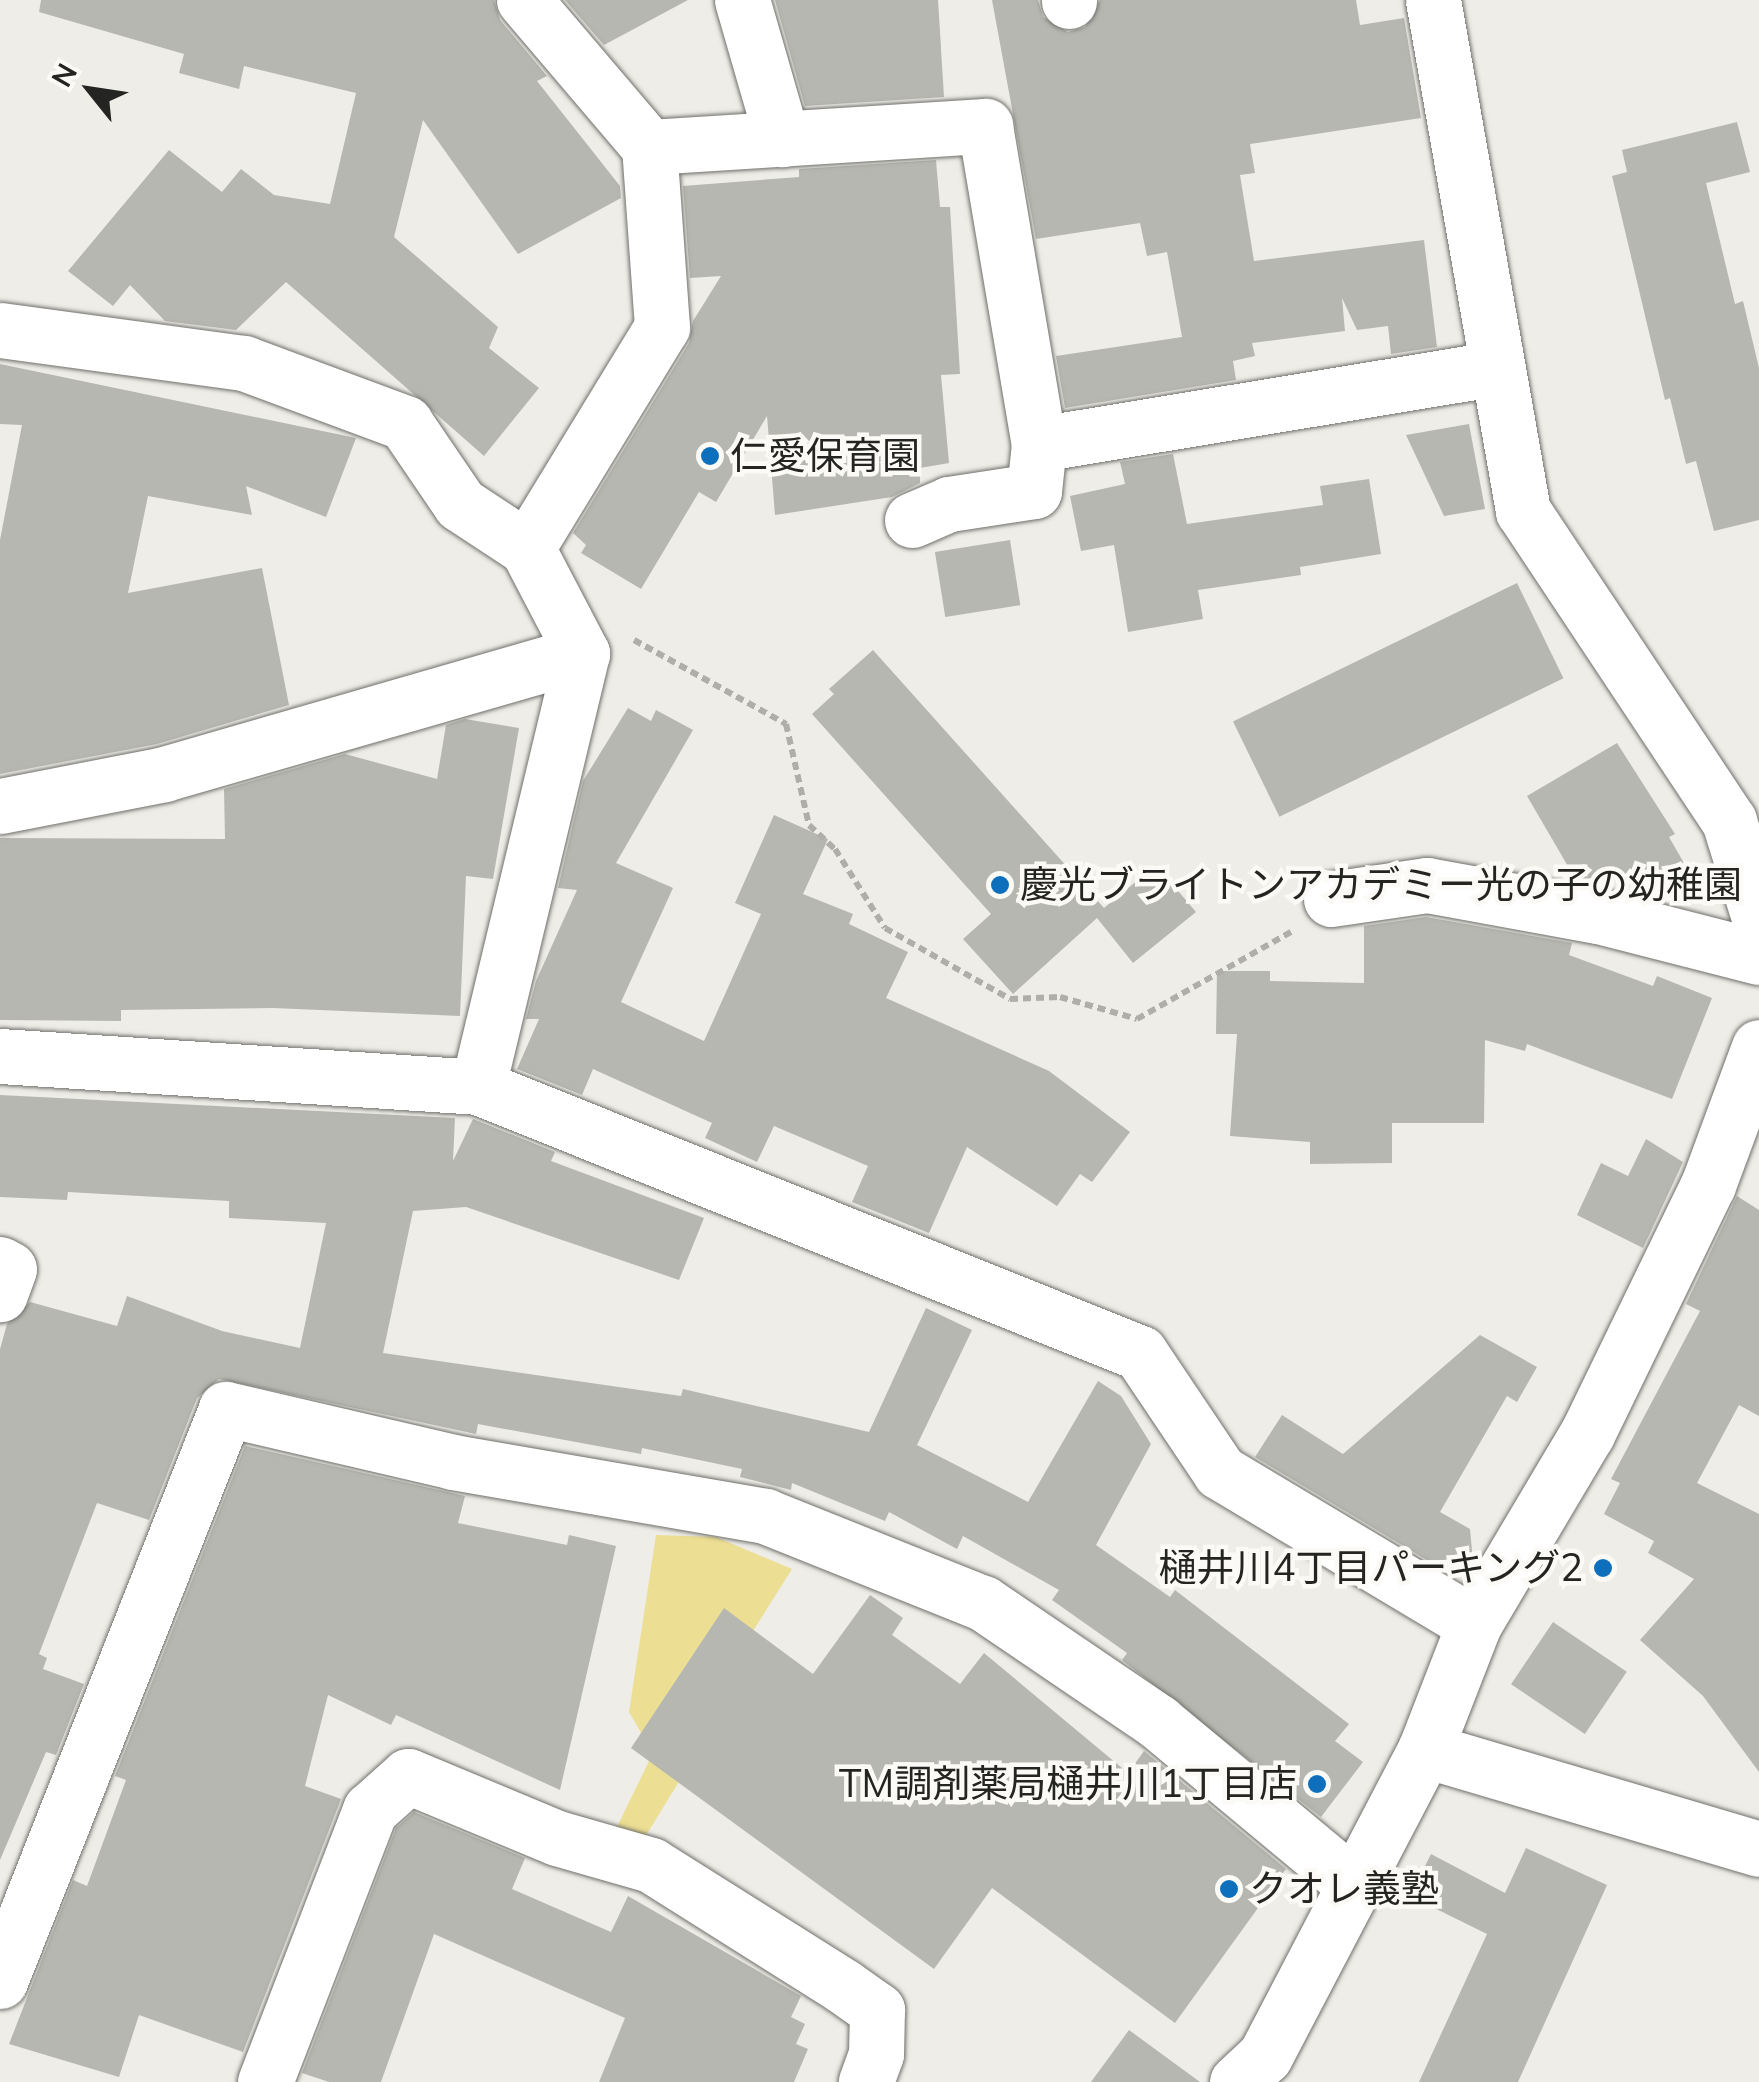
<!DOCTYPE html>
<meta charset="utf-8">
<style>
body{margin:0}
#map{position:relative;width:1759px;height:2082px;overflow:hidden;background:#eeede8;font-family:Mulish,"Noto Sans JP",sans-serif}
div>[style]{position:absolute}
.green>*{inset:0;background:#ecde92}
.building>*{inset:0;background:#b7b7b2;transform-origin:0 0}
.path>*{height:6px;margin-top:-3px;transform-origin:0;background:repeating-linear-gradient(90deg,#afaeaa 0 8px,transparent 0 13px)}
.roads{filter:drop-shadow(0 0 2px #706f6b) drop-shadow(0 0 2px #706f6b)}
.minor>*{height:55px;margin:-27.5px;padding:0 27.5px;transform-origin:27.5px;border-radius:27.5px;background:#fff}
.dots>*{width:28px;height:28px;translate:-50% -50%;box-sizing:border-box;border:5px solid #fbfaf6;border-radius:50%}
span{translate:-50% -50%;white-space:nowrap;text-align:center;line-height:1.15;-webkit-text-stroke:9px #fbfaf6;paint-order:stroke}
.poi-label{font-size:38px;color:#242422}
.left{translate:0 -50%;text-align:left}
.right{translate:-100% -50%;text-align:right}
.north{position:absolute;left:40px;top:40px;width:100px;height:100px;-webkit-text-stroke:8px #fbfaf6;paint-order:stroke;rotate:300deg;font-size:28px;font-weight:700;line-height:40px;text-align:center;color:#242422}
.north::after{content:'';display:block;margin:auto;width:35px;height:45px;background:#242422;clip-path:polygon(50% 0,100% 100%,50% 72%,0 100%)}
</style>
<div id="map">
<div class="green">
<div style="clip-path:polygon(656px 1535px,716px 1537px,792px 1569px,704px 1709px,705px 1739px,639px 1847px,614px 1833px,653px 1753px,629px 1712px)"></div>
</div>
<div class="building">
<div style="clip-path:polygon(41px 0,494px 0,500px 20px,547px 76px,537px 81px,620px 186px,621px 198px,518px 254px,423px 120px,394px 237px,498px 327px,489px 348px,539px 388px,484px 456px,286px 282px,236px 330px,165px 321px,130px 285px,113px 306px,68px 271px,169px 150px,222px 192px,241px 169px,274px 195px,330px 204px,356px 93px,244px 66px,239px 89px,179px 73px,184px 54px,39px 12px)"></div>
<div style="clip-path:polygon(565px 0,688px 0,604px 45px)"></div>
<div style="clip-path:polygon(775px 0,938px 0,944px 97px,805px 106px)"></div>
<div style="clip-path:polygon(992px 0,1038px 0,1043px 17px,1068px 32px,1085px 27px,1100px 0,1356px 0,1360px 25px,1404px 18px,1421px 118px,1250px 144px,1255px 173px,1240px 175px,1254px 261px,1424px 240px,1437px 347px,1391px 354px,1388px 326px,1357px 330px,1342px 298px,1345px 331px,1252px 343px,1255px 356px,1233px 361px,1236px 380px,1065px 408px,1056px 356px,1182px 337px,1167px 252px,1147px 256px,1140px 223px,1036px 239px)"></div>
<div style="clip-path:polygon(1737px 122px,1750px 172px,1706px 183px,1735px 304px,1743px 301px,1759px 368px,1759px 520px,1714px 531px,1696px 461px,1686px 464px,1670px 398px,1665px 400px,1612px 176px,1627px 172px,1622px 150px)"></div>
<div style="clip-path:polygon(936px 160px,940px 207px,950px 207px,960px 374px,941px 375px,949px 463px,920px 468px,920px 483px,892px 497px,775px 515px,767px 416px,716px 502px,699px 492px,641px 589px,581px 553px,586px 545px,573px 533px,689px 343px,693px 321px,721px 276px,690px 278px,683px 186px,799px 177px,799px 169px)"></div>
<div style="clip-path:polygon(0 364px,356px 438px,326px 517px,246px 486px,252px 515px,148px 496px,128px 593px,262px 568px,289px 705px,157px 744px,0 774px,0 540px,22px 425px,0 424px)"></div>
<div style="clip-path:polygon(1469px 424px,1485px 509px,1444px 516px,1406px 435px)"></div>
<div style="clip-path:polygon(1173px 454px,1187px 524px,1323px 505px,1320px 486px,1369px 479px,1381px 554px,1300px 567px,1301px 575px,1198px 590px,1203px 619px,1128px 632px,1114px 545px,1081px 551px,1070px 496px,1125px 484px,1120px 462px)"></div>
<div style="left:1010px;top:540px;width:66px;height:76px;rotate:81deg"></div>
<div style="left:1517px;top:583px;width:106px;height:316px;rotate:64deg"></div>
<div style="clip-path:polygon(873px 650px,1104px 908px,1156px 865px,1196px 912px,1133px 963px,1097px 918px,1013px 994px,963px 939px,991px 914px,812px 714px,834px 694px,829px 689px)"></div>
<div style="clip-path:polygon(628px 708px,651px 721px,656px 710px,693px 730px,616px 863px,673px 888px,621px 1002px,704px 1041px,761px 914px,735px 903px,774px 815px,828px 839px,803px 894px,853px 914px,849px 924px,908px 952px,886px 998px,1049px 1071px,1130px 1132px,1092px 1182px,1080px 1174px,1057px 1206px,967px 1147px,929px 1233px,852px 1202px,868px 1166px,774px 1126px,757px 1162px,705px 1138px,712px 1123px,593px 1069px,582px 1095px,517px 1069px,539px 1019px,526px 1019px,536px 981px,577px 890px,558px 888px,583px 781px)"></div>
<div style="clip-path:polygon(465px 719px,519px 728px,493px 879px,466px 876px,460px 1016px,273px 1008px,121px 1010px,121px 1021px,0 1020px,0 838px,225px 839px,224px 789px,345px 754px,437px 779px,446px 725px)"></div>
<div style="clip-path:polygon(1617px 743px,1675px 834px,1669px 837px,1688px 870px,1653px 891px,1638px 866px,1605px 886px,1576px 880px,1527px 796px)"></div>
<div style="clip-path:polygon(1426px 917px,1572px 943px,1569px 955px,1653px 986px,1657px 976px,1712px 998px,1672px 1099px,1527px 1044px,1525px 1051px,1485px 1040px,1484px 1123px,1392px 1123px,1392px 1163px,1310px 1164px,1310px 1142px,1230px 1136px,1237px 1034px,1216px 1034px,1217px 971px,1270px 971px,1270px 981px,1364px 983px,1364px 926px)"></div>
<div style="clip-path:polygon(0 1095px,455px 1118px,453px 1161px,473px 1119px,555px 1152px,551px 1161px,704px 1218px,679px 1280px,466px 1207px,413px 1211px,383px 1353px,681px 1396px,683px 1389px,869px 1432px,926px 1308px,972px 1330px,917px 1445px,1028px 1502px,1098px 1381px,1121px 1396px,1151px 1444px,1096px 1545px,1170px 1597px,1175px 1590px,1349px 1724px,1335px 1741px,1363px 1762px,1321px 1817px,1122px 1660px,1127px 1653px,1052px 1600px,1059px 1590px,963px 1536px,957px 1549px,889px 1512px,885px 1521px,792px 1483px,791px 1490px,740px 1477px,742px 1469px,642px 1448px,641px 1454px,478px 1424px,476px 1434px,219px 1379px,197px 1398px,149px 1520px,97px 1503px,39px 1654px,47px 1658px,43px 1669px,84px 1684px,56px 1755px,46px 1752px,0 1860px,0 1349px,7px 1324px,30px 1302px,117px 1326px,127px 1296px,222px 1331px,300px 1348px,326px 1223px,229px 1218px,229px 1201px,68px 1192px,67px 1200px,0 1197px)"></div>
<div style="clip-path:polygon(1646px 1139px,1683px 1162px,1643px 1248px,1577px 1215px,1601px 1163px,1628px 1176px)"></div>
<div style="clip-path:polygon(1737px 1196px,1759px 1210px,1759px 1416px,1739px 1405px,1697px 1483px,1759px 1514px,1759px 1772px,1703px 1696px,1640px 1640px,1694px 1579px,1648px 1553px,1654px 1541px,1604px 1514px,1620px 1483px,1611px 1479px,1700px 1311px,1686px 1304px)"></div>
<div style="clip-path:polygon(1480px 1335px,1537px 1367px,1517px 1402px,1507px 1396px,1440px 1512px,1470px 1529px,1473px 1562px,1447px 1572px,1255px 1457px,1282px 1415px,1343px 1454px)"></div>
<div style="clip-path:polygon(245px 1446px,465px 1496px,458px 1523px,567px 1545px,569px 1535px,616px 1546px,560px 1790px,396px 1715px,391px 1725px,328px 1695px,305px 1786px,341px 1799px,243px 2052px,139px 2015px,119px 2077px,9px 2044px,73px 1880px,87px 1886px,126px 1780px,115px 1776px)"></div>
<div style="clip-path:polygon(870px 1595px,903px 1618px,892px 1635px,960px 1684px,984px 1653px,1128px 1773px,1144px 1751px,1286px 1869px,1175px 2023px,992px 1888px,934px 1969px,631px 1748px,724px 1608px,813px 1674px)"></div>
<div style="left:1553px;top:1622px;width:89px;height:75px;rotate:34deg"></div>
<div style="clip-path:polygon(414px 1812px,525px 1858px,512px 1889px,611px 1932px,628px 1896px,801px 1996px,791px 2017px,805px 2024px,796px 2044px,808px 2049px,794px 2082px,599px 2082px,625px 2018px,434px 1934px,381px 2082px,329px 2082px,302px 2073px,396px 1828px)"></div>
<div style="clip-path:polygon(1526px 1848px,1607px 1885px,1518px 2082px,1419px 2082px,1487px 1934px,1410px 1896px,1431px 1854px,1505px 1893px)"></div>
<div style="clip-path:polygon(1129px 2030px,1200px 2082px,1091px 2082px)"></div>
</div>
<div class="path">
<div style="left:634px;top:640px;width:174px;rotate:28.9deg"></div>
<div style="left:786px;top:724px;width:104px;rotate:77.2deg"></div>
<div style="left:809px;top:825px;width:35px;rotate:43deg"></div>
<div style="left:835px;top:849px;width:93px;rotate:57.7deg"></div>
<div style="left:885px;top:928px;width:144px;rotate:29.6deg"></div>
<div style="left:1010px;top:999px;width:50px;rotate:-2.3deg"></div>
<div style="left:1060px;top:997px;width:80px;rotate:15.9deg"></div>
<div style="left:1137px;top:1019px;width:177px;rotate:-29.5deg"></div>
</div>
<div class="roads">
<div class="minor">
<div style="left:524px;top:0;width:193px;rotate:49.6deg"></div>
<div style="left:742px;top:0;width:145px;rotate:73.9deg"></div>
<div style="left:1069px;top:0;width:1px;rotate:90deg"></div>
<div style="left:1433px;top:0;width:519px;rotate:80.01deg"></div>
<div style="left:1523px;top:511px;width:372px;rotate:56.4deg"></div>
<div style="left:1729px;top:821px;width:102px;rotate:72.8deg"></div>
<div style="left:0;top:330px;width:246px;rotate:7.7deg"></div>
<div style="left:244px;top:363px;width:172px;rotate:20.4deg"></div>
<div style="left:405px;top:423px;width:98px;rotate:55.8deg"></div>
<div style="left:460px;top:504px;width:80px;rotate:33.3deg"></div>
<div style="left:527px;top:548px;width:119px;rotate:62.4deg"></div>
<div style="left:582px;top:653px;width:446px;rotate:103.5deg"></div>
<div style="left:478px;top:1087px;width:713px;rotate:21.89deg"></div>
<div style="left:1140px;top:1353px;width:143px;rotate:56.1deg"></div>
<div style="left:1220px;top:1472px;width:296px;rotate:30.9deg"></div>
<div style="left:912px;top:520px;width:40px;rotate:-23.4deg"></div>
<div style="left:949px;top:504px;width:86px;rotate:-8.7deg"></div>
<div style="left:1034px;top:491px;width:47px;rotate:-83.9deg"></div>
<div style="left:527px;top:548px;width:259px;rotate:-58.6deg"></div>
<div style="left:662px;top:327px;width:180px;rotate:-94.1deg"></div>
<div style="left:649px;top:147px;width:337px;rotate:-3.6deg"></div>
<div style="left:985px;top:126px;width:323px;rotate:80.4deg"></div>
<div style="left:1039px;top:444px;width:460px;rotate:-9.4deg"></div>
<div style="left:0;top:806px;width:167px;rotate:-11deg"></div>
<div style="left:164px;top:774px;width:435px;rotate:-16.1deg"></div>
<div style="left:1331px;top:899px;width:97px;rotate:-8.3deg"></div>
<div style="left:1427px;top:885px;width:174px;rotate:10.3deg"></div>
<div style="left:1598px;top:916px;width:166px;rotate:14.3deg"></div>
<div style="left:0;top:1056px;width:479px;rotate:3.7deg"></div>
<div style="left:0;top:1264px;width:10px;rotate:29deg"></div>
<div style="left:9px;top:1269px;width:27px;rotate:110deg"></div>
<div style="left:1425px;top:1750px;width:348px;rotate:16.5deg"></div>
<div style="left:0;top:1981px;width:615px;rotate:-68.44deg"></div>
<div style="left:226px;top:1409px;width:233px;rotate:13.1deg"></div>
<div style="left:453px;top:1462px;width:317px;rotate:9.8deg"></div>
<div style="left:765px;top:1516px;width:235px;rotate:21.8deg"></div>
<div style="left:983px;top:1603px;width:212px;rotate:34.2deg"></div>
<div style="left:1158px;top:1722px;width:252px;rotate:39.7deg"></div>
<div style="left:265px;top:2082px;width:292px;rotate:-68.9deg"></div>
<div style="left:370px;top:1810px;width:51px;rotate:-41.8deg"></div>
<div style="left:408px;top:1776px;width:161px;rotate:22.6deg"></div>
<div style="left:557px;top:1838px;width:98px;rotate:16deg"></div>
<div style="left:651px;top:1865px;width:227px;rotate:32.2deg"></div>
<div style="left:843px;top:1986px;width:42px;rotate:35.2deg"></div>
<div style="left:877px;top:2010px;width:44px;rotate:91.3deg"></div>
<div style="left:876px;top:2054px;width:30px;rotate:110deg"></div>
<div style="left:1237px;top:2082px;width:38px;rotate:-43deg"></div>
<div style="left:1265px;top:2056px;width:345px;rotate:-62.4deg"></div>
<div style="left:1425px;top:1750px;width:135px;rotate:-68.7deg"></div>
<div style="left:1474px;top:1624px;width:221px;rotate:-59.3deg"></div>
<div style="left:1587px;top:1434px;width:277px;rotate:-64.1deg"></div>
<div style="left:1708px;top:1185px;width:147px;rotate:-69.7deg"></div>
</div>
</div>
<div class="dots">
<div style="left:710px;top:456px;background:#0e70bc"></div>
<div style="left:1000px;top:885px;background:#0e70bc"></div>
<div style="left:1603px;top:1568px;background:#0e70bc"></div>
<div style="left:1317px;top:1784px;background:#0e70bc"></div>
<div style="left:1229px;top:1889px;background:#0e70bc"></div>
</div>
<div class="poi-label">
<span class="left" style="left:730px;top:456px">仁愛保育園</span>
<span class="left" style="left:1020px;top:885px">慶光ブライトンアカデミー光の子の幼稚園</span>
<span class="right" style="left:1583px;top:1568px">樋井川4丁目パーキング2</span>
<span class="right" style="left:1297px;top:1784px">TM調剤薬局樋井川1丁目店</span>
<span class="left" style="left:1249px;top:1889px">クオレ義塾</span>
</div>
<div class="north">N</div>
</div>
